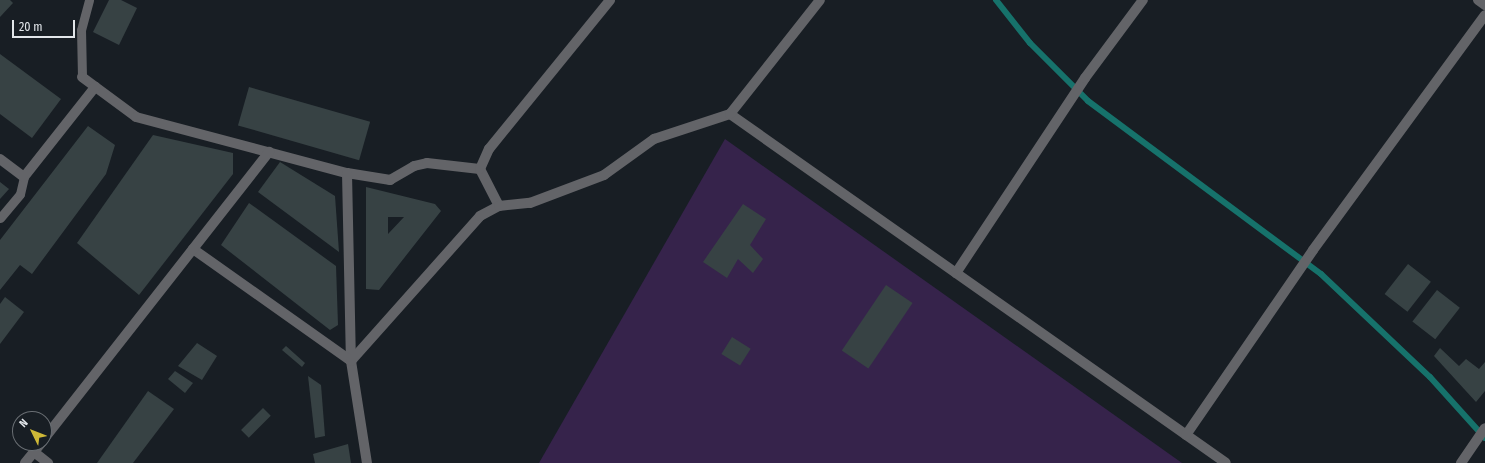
<!DOCTYPE html>
<style>
body{margin:0}
#map{position:relative;width:1485px;height:463px;overflow:hidden;background:#181e24;font-family:"Fira Sans Condensed",sans-serif}
div>[style]{position:absolute}
.green>*{inset:0;background:#36234b}
.stream>*{height:6px;margin:-3px;padding:0 3px;transform-origin:3px;border-radius:3px;background:#16726b}
.building>*{inset:0;background:#374244;transform-origin:0 0}
.service>*{height:9px;margin:-4.5px;padding:0 4.5px;transform-origin:4.5px;border-radius:4.5px;background:#636468}
.minor>*{height:10px;margin:-5px;padding:0 5px;transform-origin:5px;border-radius:5px;background:#636468}
span{translate:-50% -50%;white-space:nowrap;text-align:center;line-height:1.15;-webkit-text-stroke:3px #181e24;paint-order:stroke}
.north{position:absolute;left:12px;top:411px;width:40px;height:40px;box-sizing:border-box;background:#181e24;border:1px solid #696e73;border-radius:50%;rotate:313deg;font-size:11px;font-weight:700;line-height:16px;text-align:center;color:#e2e6ea}
.north::after{content:'';display:block;margin:auto;width:14px;height:18px;background:#ceb837;clip-path:polygon(50% 0,100% 100%,50% 72%,0 100%)}
.scale{position:absolute;left:12px;top:20px;width:63px;height:18px;box-sizing:border-box;border:2px solid #e2e6ea;border-top:0;padding-left:5px;font-size:12px;line-height:14px;white-space:nowrap;color:#e2e6ea;-webkit-text-stroke:3px #181e24;paint-order:stroke}
</style>
<div id="map">
<div class="green">
<div style="clip-path:polygon(725px 139px,1182px 463px,539px 463px)"></div>
</div>
<div class="stream">
<div style="left:996px;top:0;width:55px;rotate:51.7deg"></div>
<div style="left:1030px;top:43px;width:82px;rotate:45deg"></div>
<div style="left:1088px;top:101px;width:290px;rotate:36.6deg"></div>
<div style="left:1321px;top:274px;width:150px;rotate:43.4deg"></div>
<div style="left:1430px;top:377px;width:82px;rotate:48deg"></div>
</div>
<div class="building">
<div style="clip-path:polygon(0 0,10px 0,13px 3px,0 17px)"></div>
<div style="clip-path:polygon(109px 0,121px 0,137px 8px,119px 45px,93px 32px)"></div>
<div style="clip-path:polygon(0 54px,61px 99px,32px 138px,0 114px)"></div>
<div style="left:249px;top:87px;width:126px;height:40px;rotate:16deg"></div>
<div style="clip-path:polygon(88px 126px,115px 145px,106px 174px,32px 274px,20px 265px,0 290px,0 240px)"></div>
<div style="clip-path:polygon(153px 135px,233px 153px,233px 174px,139px 295px,77px 243px)"></div>
<div style="clip-path:polygon(280px 162px,335px 196px,339px 252px,258px 192px)"></div>
<div style="clip-path:polygon(0 182px,9px 189px,0 199px)"></div>
<div style="clip-path:polygon(evenodd,366px 187px,435px 204px,441px 211px,379px 290px,366px 289px,366px 187px,388px 217px,404px 217px,388px 234px,388px 217px)"></div>
<div style="clip-path:polygon(249px 203px,336px 266px,338px 325px,330px 330px,221px 245px)"></div>
<div style="clip-path:polygon(743px 204px,766px 219px,750px 245px,763px 259px,753px 273px,738px 259px,727px 278px,703px 262px)"></div>
<div style="left:1408px;top:264px;width:29px;height:38px;rotate:38deg"></div>
<div style="left:886px;top:285px;width:32px;height:79px;rotate:34deg"></div>
<div style="left:1437px;top:290px;width:29px;height:40px;rotate:38deg"></div>
<div style="clip-path:polygon(5px 297px,24px 312px,0 344px,0 304px)"></div>
<div style="left:732px;top:337px;width:22px;height:20px;rotate:32deg"></div>
<div style="clip-path:polygon(197px 343px,217px 356px,202px 380px,178px 366px)"></div>
<div style="clip-path:polygon(286px 346px,305px 363px,302px 367px,282px 350px)"></div>
<div style="clip-path:polygon(1440px 348px,1459px 366px,1466px 359px,1479px 369px,1485px 362px,1485px 391px,1476px 402px,1434px 356px)"></div>
<div style="clip-path:polygon(175px 371px,193px 383px,185px 393px,168px 379px)"></div>
<div style="clip-path:polygon(308px 376px,321px 385px,325px 436px,315px 438px)"></div>
<div style="clip-path:polygon(148px 391px,174px 409px,133px 463px,97px 463px)"></div>
<div style="left:263px;top:408px;width:11px;height:31px;rotate:45deg"></div>
<div style="clip-path:polygon(348px 444px,351px 463px,315px 463px,313px 454px)"></div>
</div>
<div class="service">
<div style="left:82px;top:77px;width:47px;rotate:-91.2deg"></div>
<div style="left:81px;top:30px;width:31px;rotate:-75deg"></div>
<div style="left:0;top:218px;width:31px;rotate:-50deg"></div>
<div style="left:20px;top:194px;width:17px;rotate:-77deg"></div>
</div>
<div class="minor">
<div style="left:1478px;top:0;width:9px;rotate:36deg"></div>
<div style="left:82px;top:77px;width:67px;rotate:36.5deg"></div>
<div style="left:136px;top:117px;width:218px;rotate:14.9deg"></div>
<div style="left:347px;top:173px;width:44px;rotate:9.2deg"></div>
<div style="left:390px;top:180px;width:28px;rotate:-30deg"></div>
<div style="left:414px;top:166px;width:13px;rotate:-13deg"></div>
<div style="left:427px;top:163px;width:53px;rotate:6.5deg"></div>
<div style="left:730px;top:114px;width:606px;rotate:35.13deg"></div>
<div style="left:0;top:159px;width:30px;rotate:37deg"></div>
<div style="left:24px;top:177px;width:115px;rotate:-51.7deg"></div>
<div style="left:347px;top:173px;width:188px;rotate:88.8deg"></div>
<div style="left:351px;top:361px;width:103px;rotate:81.1deg"></div>
<div style="left:499px;top:206px;width:42px;rotate:-117.2deg"></div>
<div style="left:480px;top:169px;width:22px;rotate:-66deg"></div>
<div style="left:489px;top:149px;width:192px;rotate:-50.9deg"></div>
<div style="left:193px;top:249px;width:194px;rotate:35.3deg"></div>
<div style="left:351px;top:361px;width:194px;rotate:-48.3deg"></div>
<div style="left:480px;top:216px;width:21px;rotate:-28deg"></div>
<div style="left:499px;top:206px;width:31px;rotate:-6deg"></div>
<div style="left:530px;top:203px;width:79px;rotate:-20.7deg"></div>
<div style="left:604px;top:175px;width:62px;rotate:-35.8deg"></div>
<div style="left:654px;top:139px;width:80px;rotate:-18.2deg"></div>
<div style="left:730px;top:114px;width:145px;rotate:-51.7deg"></div>
<div style="left:956px;top:273px;width:234px;rotate:-56.5deg"></div>
<div style="left:1085px;top:78px;width:97px;rotate:-53.4deg"></div>
<div style="left:1186px;top:435px;width:224px;rotate:-55.5deg"></div>
<div style="left:1313px;top:250px;width:291px;rotate:-53.8deg"></div>
<div style="left:44px;top:439px;width:365px;rotate:-51.9deg"></div>
<div style="left:34px;top:452px;width:18px;rotate:38deg"></div>
<div style="left:25px;top:463px;width:26px;rotate:-51deg"></div>
<div style="left:1461px;top:463px;width:42px;rotate:-55.6deg"></div>
</div>
<div class="north">N</div>
<div class="scale">20 m</div>
</div>
